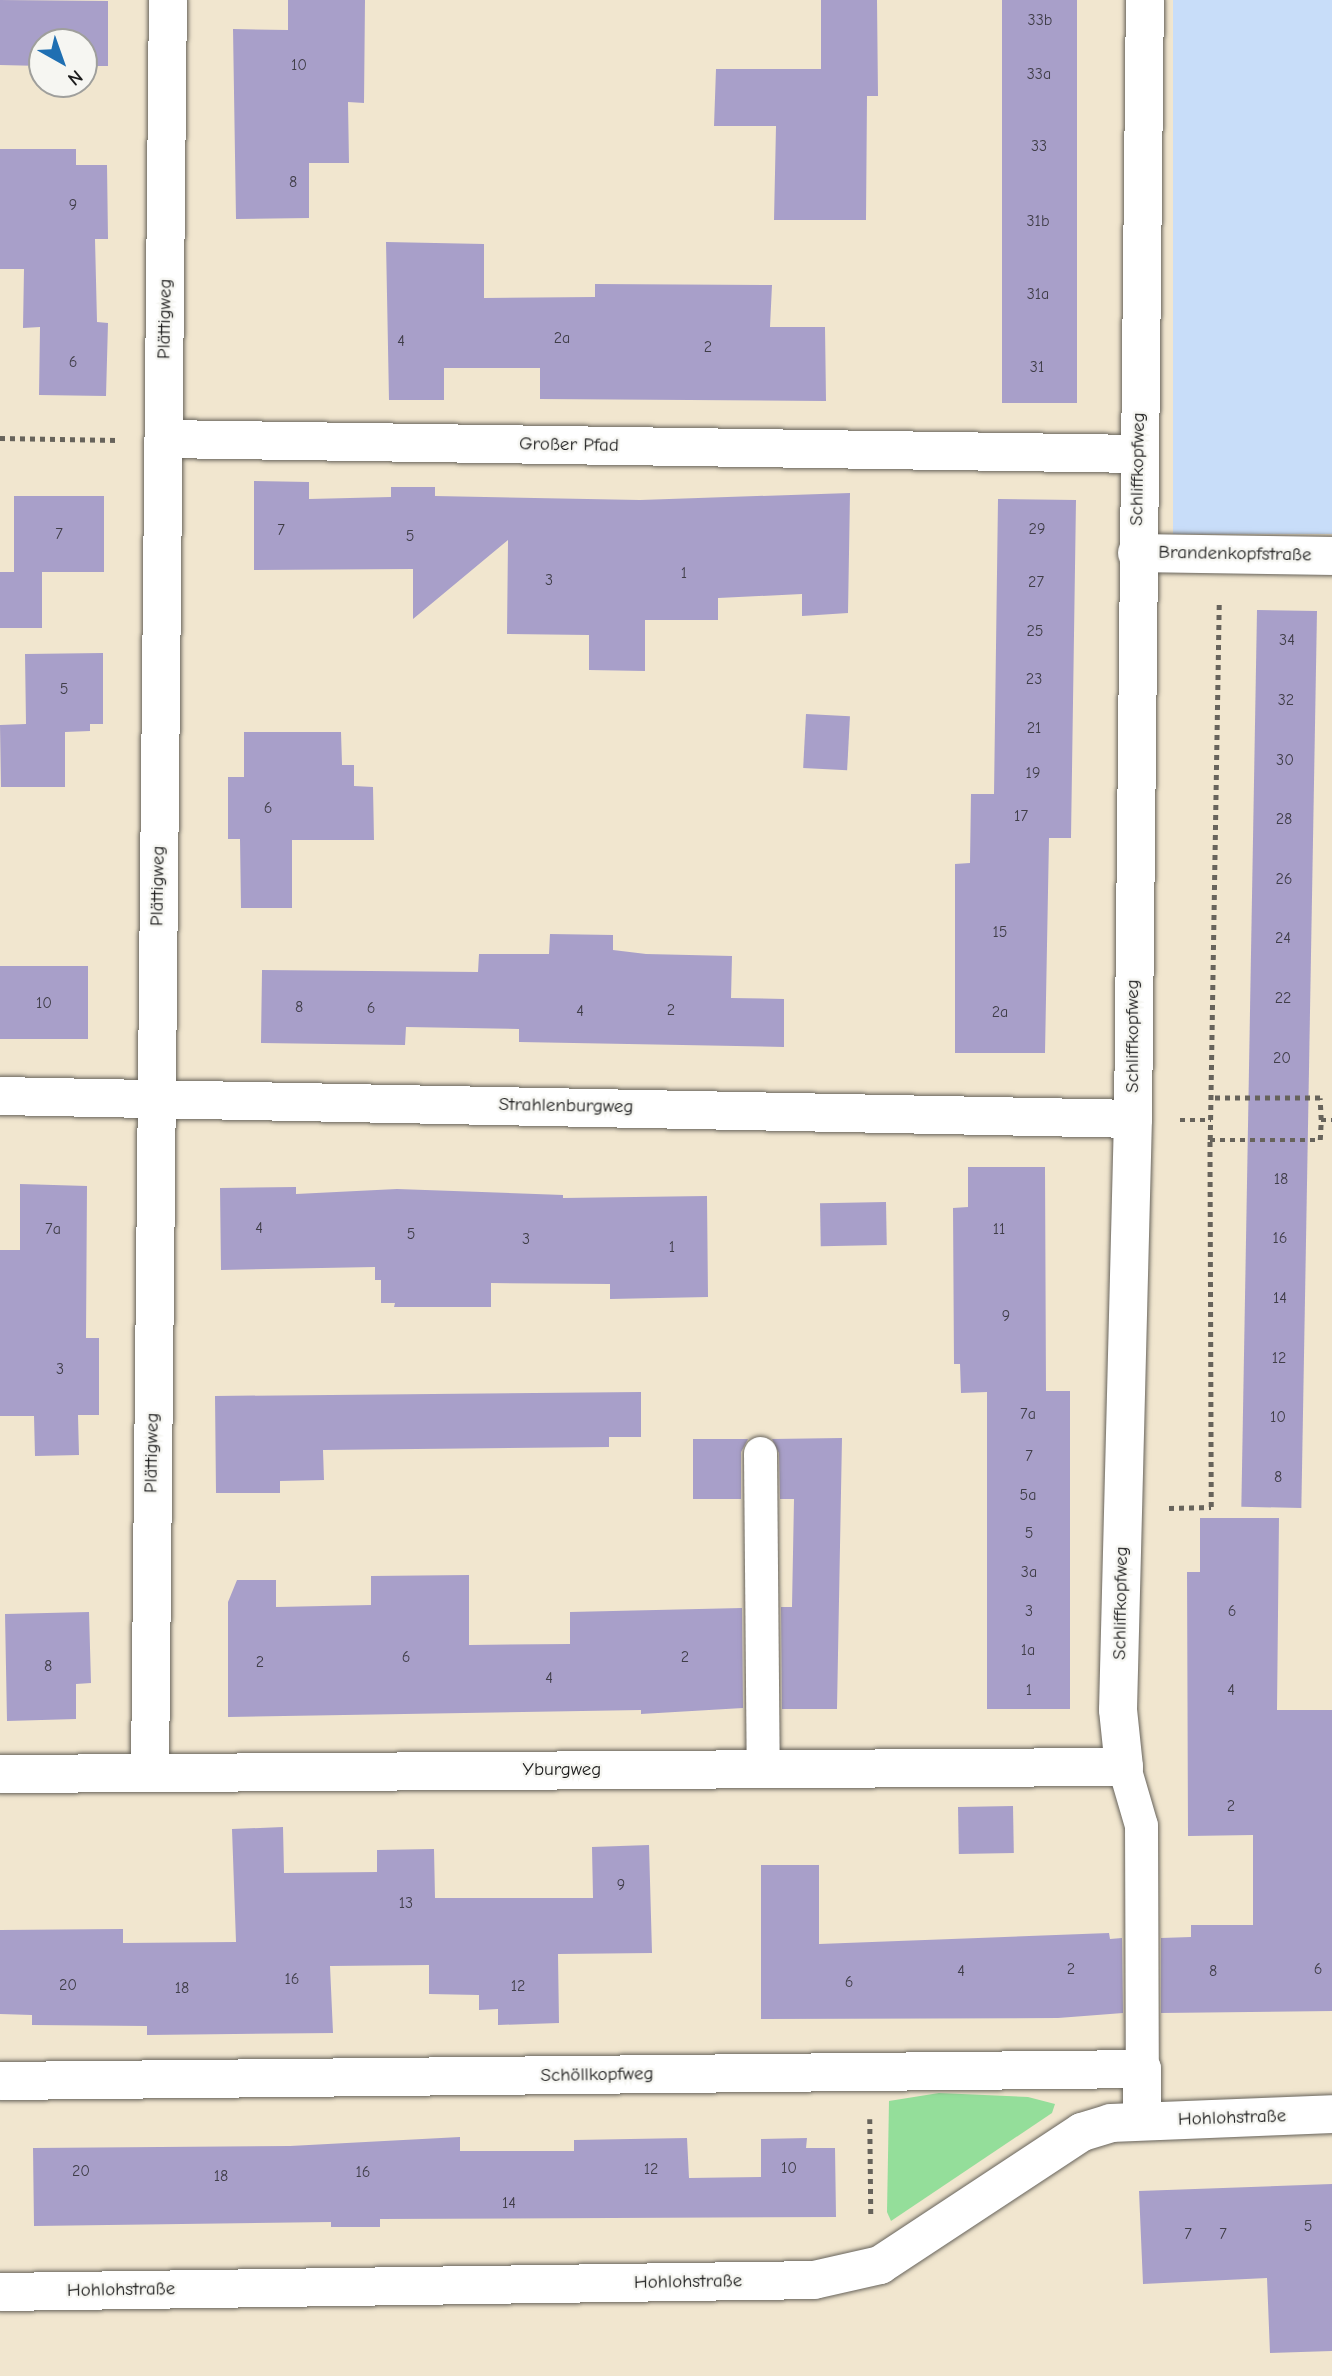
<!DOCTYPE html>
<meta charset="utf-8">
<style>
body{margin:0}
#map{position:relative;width:1332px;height:2376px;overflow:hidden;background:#f1e6cf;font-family:"Comic Neue",sans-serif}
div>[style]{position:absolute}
.built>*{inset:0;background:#c8ddf9;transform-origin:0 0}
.green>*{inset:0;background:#94de9a}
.building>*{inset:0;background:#a89fc9;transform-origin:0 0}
.path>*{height:4.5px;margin-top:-2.25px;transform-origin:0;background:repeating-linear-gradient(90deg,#67635b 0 5px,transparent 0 10px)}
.roads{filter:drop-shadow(0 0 2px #67635b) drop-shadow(0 0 2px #67635b)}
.service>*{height:33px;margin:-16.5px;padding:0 16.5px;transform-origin:16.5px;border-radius:16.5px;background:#fff}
.minor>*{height:38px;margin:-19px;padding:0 19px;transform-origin:19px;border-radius:19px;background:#fff}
span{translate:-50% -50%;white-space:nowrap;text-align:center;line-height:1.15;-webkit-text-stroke:5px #f6f6f2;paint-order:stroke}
.number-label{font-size:16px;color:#3f3d47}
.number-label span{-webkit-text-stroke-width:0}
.street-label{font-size:19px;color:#1c1c1c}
.north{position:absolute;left:28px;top:28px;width:70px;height:70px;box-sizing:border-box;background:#f6f6f2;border:2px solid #9f9f9c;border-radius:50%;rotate:140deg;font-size:19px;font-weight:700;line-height:28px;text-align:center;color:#1c1c1c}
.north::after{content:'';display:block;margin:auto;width:24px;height:32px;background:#1f6fb2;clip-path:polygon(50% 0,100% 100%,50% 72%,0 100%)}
</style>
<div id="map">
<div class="built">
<div style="left:1173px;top:0;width:159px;height:534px"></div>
</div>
<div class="green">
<div style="clip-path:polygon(939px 2093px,1028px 2097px,1055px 2104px,1052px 2113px,891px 2221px,887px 2212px,889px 2101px)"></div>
</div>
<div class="building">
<div style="clip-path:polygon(0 0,108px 1px,108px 66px,84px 66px,84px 42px,42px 42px,42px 66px,0 65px)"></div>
<div style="clip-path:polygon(288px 0,365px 0,364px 103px,348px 102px,349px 163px,309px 163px,309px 218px,236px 219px,233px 29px,288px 30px)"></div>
<div style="clip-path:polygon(821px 0,877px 0,878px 96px,867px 96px,866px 220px,774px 220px,776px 126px,714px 126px,716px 69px,821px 69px)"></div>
<div style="left:1002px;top:0;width:75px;height:403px"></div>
<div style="clip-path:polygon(0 149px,76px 149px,76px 165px,107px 165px,108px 239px,95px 239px,97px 322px,108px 323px,106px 396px,39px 395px,40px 327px,23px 328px,24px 269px,0 269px)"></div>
<div style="clip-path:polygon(386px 242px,484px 244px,484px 298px,595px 297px,595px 284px,772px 285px,770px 327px,825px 327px,826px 401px,540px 399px,540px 368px,444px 368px,444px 400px,389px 400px)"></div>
<div style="clip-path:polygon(254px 481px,309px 482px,309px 499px,391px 497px,391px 487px,435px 487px,435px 496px,640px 500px,850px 493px,848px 613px,802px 616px,802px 594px,718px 598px,718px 620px,645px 620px,645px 671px,589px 670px,589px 635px,507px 634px,508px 540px,413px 619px,413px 569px,254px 570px)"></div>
<div style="left:104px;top:496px;width:76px;height:90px;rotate:90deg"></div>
<div style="clip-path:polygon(998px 499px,1076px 500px,1071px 838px,1049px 838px,1045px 1053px,955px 1053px,955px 864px,970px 863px,971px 794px,994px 794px)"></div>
<div style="left:42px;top:572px;width:56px;height:42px;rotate:90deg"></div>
<div style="left:1257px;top:610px;width:60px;height:897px;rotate:1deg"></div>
<div style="clip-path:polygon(103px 653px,103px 724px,90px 724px,90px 731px,65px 732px,65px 787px,1px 787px,0 725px,26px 724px,25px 654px)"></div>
<div style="left:806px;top:714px;width:44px;height:54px;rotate:3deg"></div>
<div style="clip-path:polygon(244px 732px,341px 732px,342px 765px,354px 765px,354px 786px,373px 787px,374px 840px,292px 840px,292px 908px,241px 908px,240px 839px,228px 839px,228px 777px,244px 777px)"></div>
<div style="clip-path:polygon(550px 934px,613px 935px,613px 950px,646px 954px,732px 956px,731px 998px,784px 999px,784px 1047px,519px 1042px,519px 1029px,406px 1027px,405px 1045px,261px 1043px,262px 970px,478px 972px,479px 954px,549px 954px)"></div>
<div style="left:0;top:966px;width:88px;height:73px"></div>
<div style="clip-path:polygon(968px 1167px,1045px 1167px,1046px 1391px,1070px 1391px,1070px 1709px,987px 1709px,987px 1392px,961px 1393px,960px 1364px,954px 1364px,953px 1208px,968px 1207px)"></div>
<div style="clip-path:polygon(20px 1184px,87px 1186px,86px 1338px,99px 1338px,99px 1415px,78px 1415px,79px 1455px,35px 1456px,34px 1416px,0 1416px,0 1250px,20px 1250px)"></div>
<div style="clip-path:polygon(296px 1187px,296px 1194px,397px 1189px,563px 1195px,563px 1198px,707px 1196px,708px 1297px,610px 1299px,610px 1284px,491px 1283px,491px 1307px,394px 1307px,395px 1303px,381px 1303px,381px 1280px,375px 1280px,375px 1267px,221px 1270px,220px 1188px)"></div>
<div style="left:886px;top:1202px;width:43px;height:66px;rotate:89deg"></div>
<div style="clip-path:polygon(641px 1392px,641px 1437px,609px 1437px,609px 1447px,323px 1450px,324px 1480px,280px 1481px,280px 1493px,216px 1493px,215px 1396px)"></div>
<div style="clip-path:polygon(842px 1438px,837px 1709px,782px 1709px,781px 1607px,792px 1607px,794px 1499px,780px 1499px,779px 1453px,772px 1439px)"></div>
<div style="clip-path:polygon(693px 1439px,748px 1439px,741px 1452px,741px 1499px,693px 1499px)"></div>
<div style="clip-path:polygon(1200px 1518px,1279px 1518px,1277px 1710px,1332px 1710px,1332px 2011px,1161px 2013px,1161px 1938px,1191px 1937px,1191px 1925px,1253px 1925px,1253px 1835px,1188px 1836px,1187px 1572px,1200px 1572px)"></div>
<div style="clip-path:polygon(469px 1575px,469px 1645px,570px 1644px,570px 1612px,742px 1608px,743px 1708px,641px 1714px,641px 1710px,228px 1717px,228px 1602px,237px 1580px,276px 1580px,276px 1607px,371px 1605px,371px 1576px)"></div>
<div style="clip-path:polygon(89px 1612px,91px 1683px,76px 1684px,76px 1719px,7px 1721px,5px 1614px)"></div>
<div style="left:1013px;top:1806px;width:47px;height:55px;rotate:89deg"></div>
<div style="clip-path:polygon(283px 1827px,284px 1873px,377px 1872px,377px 1850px,434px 1849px,435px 1898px,593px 1898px,592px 1847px,649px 1845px,652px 1953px,558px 1954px,559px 2023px,498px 2025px,498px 2009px,479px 2010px,479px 1995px,429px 1994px,429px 1965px,330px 1966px,333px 2033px,147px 2035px,147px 2026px,32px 2025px,32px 2015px,0 2014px,0 1930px,123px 1929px,123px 1943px,236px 1942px,232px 1829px)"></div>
<div style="clip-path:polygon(761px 1865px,819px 1865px,819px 1944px,1109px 1933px,1110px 1939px,1122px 1938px,1123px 2013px,1058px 2018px,761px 2019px)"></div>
<div style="clip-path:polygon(460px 2137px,460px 2151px,574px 2151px,574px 2140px,687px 2138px,689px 2178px,761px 2177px,761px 2139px,807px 2138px,806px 2148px,835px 2148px,836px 2217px,380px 2219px,380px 2227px,331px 2227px,331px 2222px,34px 2226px,33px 2148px,290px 2146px)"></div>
<div style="clip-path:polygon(1332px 2184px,1332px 2351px,1270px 2353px,1267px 2278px,1143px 2284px,1139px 2191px)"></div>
</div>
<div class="path">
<div style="left:0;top:438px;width:118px;rotate:1deg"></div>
<div style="left:1180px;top:1120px;width:31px"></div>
<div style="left:1321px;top:1120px;width:11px"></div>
<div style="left:1210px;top:1140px;width:110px"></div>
<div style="left:1320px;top:1140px;width:20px;rotate:-87deg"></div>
<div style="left:1321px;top:1120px;width:22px;rotate:-93deg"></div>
<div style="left:1320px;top:1098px;width:109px;rotate:180deg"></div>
<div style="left:1169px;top:1508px;width:42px;rotate:-1.4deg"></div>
<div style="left:1211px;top:1507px;width:367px;rotate:-90.2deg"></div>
<div style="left:1210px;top:1140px;width:538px;rotate:-89.04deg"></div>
<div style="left:870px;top:2119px;width:96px;rotate:89.4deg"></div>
</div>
<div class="roads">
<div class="service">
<div style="left:760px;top:1453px;width:316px;rotate:89.5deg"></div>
<div style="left:1124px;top:1767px;width:60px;rotate:73.7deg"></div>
<div style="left:1141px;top:1825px;width:244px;rotate:89.8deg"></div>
</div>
<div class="minor">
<div style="left:164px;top:439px;width:974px;rotate:0.88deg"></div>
<div style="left:1137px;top:553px;width:195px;rotate:0.9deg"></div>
<div style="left:0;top:1096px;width:1133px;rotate:1.16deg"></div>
<div style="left:150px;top:1772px;width:1772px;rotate:-89.42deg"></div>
<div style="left:0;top:1774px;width:1124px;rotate:-0.36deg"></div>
<div style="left:1124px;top:1767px;width:57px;rotate:-96deg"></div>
<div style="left:1118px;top:1710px;width:591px;rotate:-88.55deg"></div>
<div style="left:1133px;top:1119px;width:1119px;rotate:-89.39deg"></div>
<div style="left:0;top:2081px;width:1142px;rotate:-0.6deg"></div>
<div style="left:1142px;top:2069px;width:52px;rotate:90deg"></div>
<div style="left:0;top:2292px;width:814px;rotate:-0.84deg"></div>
<div style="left:814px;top:2280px;width:68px;rotate:-12.8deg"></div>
<div style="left:880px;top:2265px;width:242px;rotate:-33.4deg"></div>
<div style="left:1082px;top:2132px;width:30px;rotate:-17deg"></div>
<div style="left:1111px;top:2123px;width:221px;rotate:-2.3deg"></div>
</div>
</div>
<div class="number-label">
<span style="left:1040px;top:20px">33b</span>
<span style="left:299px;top:65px">10</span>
<span style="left:1039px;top:74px">33a</span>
<span style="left:1039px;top:146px">33</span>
<span style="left:293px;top:182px">8</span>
<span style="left:73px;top:205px">9</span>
<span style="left:1038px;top:221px">31b</span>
<span style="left:1038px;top:294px">31a</span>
<span style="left:562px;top:338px">2a</span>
<span style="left:401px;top:341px">4</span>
<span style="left:708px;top:347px">2</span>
<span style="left:73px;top:362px">6</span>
<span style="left:1037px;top:367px">31</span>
<span style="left:1037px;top:529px">29</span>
<span style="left:281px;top:530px">7</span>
<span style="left:59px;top:534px">7</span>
<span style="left:410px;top:536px">5</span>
<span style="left:684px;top:573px">1</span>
<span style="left:549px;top:580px">3</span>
<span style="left:1036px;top:582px">27</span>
<span style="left:1035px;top:631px">25</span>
<span style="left:1287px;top:640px">34</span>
<span style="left:1034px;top:679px">23</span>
<span style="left:64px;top:689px">5</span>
<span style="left:1286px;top:700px">32</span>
<span style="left:1034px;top:728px">21</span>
<span style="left:1285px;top:760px">30</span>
<span style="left:1033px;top:773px">19</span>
<span style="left:268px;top:808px">6</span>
<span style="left:1021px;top:816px">17</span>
<span style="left:1284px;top:819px">28</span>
<span style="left:1284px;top:879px">26</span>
<span style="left:1000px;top:932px">15</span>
<span style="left:1283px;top:938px">24</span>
<span style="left:1283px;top:998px">22</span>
<span style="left:44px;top:1003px">10</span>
<span style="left:299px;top:1007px">8</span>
<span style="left:371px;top:1008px">6</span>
<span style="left:671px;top:1010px">2</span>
<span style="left:580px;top:1011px">4</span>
<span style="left:1000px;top:1012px">2a</span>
<span style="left:1282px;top:1058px">20</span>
<span style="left:1281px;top:1179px">18</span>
<span style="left:259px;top:1228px">4</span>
<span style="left:53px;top:1229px">7a</span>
<span style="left:999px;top:1229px">11</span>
<span style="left:411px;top:1234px">5</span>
<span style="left:1280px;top:1238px">16</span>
<span style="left:526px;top:1239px">3</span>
<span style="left:672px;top:1247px">1</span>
<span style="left:1280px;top:1298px">14</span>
<span style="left:1006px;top:1316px">9</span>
<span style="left:1279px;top:1358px">12</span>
<span style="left:60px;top:1369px">3</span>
<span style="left:1028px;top:1414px">7a</span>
<span style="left:1278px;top:1417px">10</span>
<span style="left:1029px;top:1456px">7</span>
<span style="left:1278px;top:1477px">8</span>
<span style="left:1028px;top:1495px">5a</span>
<span style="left:1029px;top:1533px">5</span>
<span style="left:1029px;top:1572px">3a</span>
<span style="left:1029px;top:1611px">3</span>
<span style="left:1232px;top:1611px">6</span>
<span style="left:1028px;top:1650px">1a</span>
<span style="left:406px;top:1657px">6</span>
<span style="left:685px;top:1657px">2</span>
<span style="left:260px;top:1662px">2</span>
<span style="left:48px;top:1666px">8</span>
<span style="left:549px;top:1678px">4</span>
<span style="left:1029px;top:1690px">1</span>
<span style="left:1231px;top:1690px">4</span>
<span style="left:1231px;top:1806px">2</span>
<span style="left:621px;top:1885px">9</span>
<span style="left:406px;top:1903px">13</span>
<span style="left:1071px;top:1969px">2</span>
<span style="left:1318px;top:1969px">6</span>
<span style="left:961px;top:1971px">4</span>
<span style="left:1213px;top:1971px">8</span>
<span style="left:292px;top:1979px">16</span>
<span style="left:849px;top:1982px">6</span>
<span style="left:68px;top:1985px">20</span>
<span style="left:518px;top:1986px">12</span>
<span style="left:182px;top:1988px">18</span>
<span style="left:789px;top:2168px">10</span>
<span style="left:651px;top:2169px">12</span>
<span style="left:81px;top:2171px">20</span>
<span style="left:363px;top:2172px">16</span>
<span style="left:221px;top:2176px">18</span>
<span style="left:509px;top:2203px">14</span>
<span style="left:1308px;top:2226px">5</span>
<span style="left:1188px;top:2234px">7</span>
<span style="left:1223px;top:2234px">7</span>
</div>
<div class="street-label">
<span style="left:165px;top:319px;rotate:-89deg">Plättigweg</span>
<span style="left:569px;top:445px;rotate:1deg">Großer Pfad</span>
<span style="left:1138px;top:469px;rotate:-89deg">Schliffkopfweg</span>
<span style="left:1235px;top:554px;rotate:1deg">Brandenkopfstraße</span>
<span style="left:158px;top:886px;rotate:-89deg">Plättigweg</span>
<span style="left:1133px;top:1036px;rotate:-90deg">Schliffkopfweg</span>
<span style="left:566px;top:1106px;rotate:1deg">Strahlenburgweg</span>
<span style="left:152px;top:1453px;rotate:-89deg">Plättigweg</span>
<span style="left:1121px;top:1603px;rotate:-89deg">Schliffkopfweg</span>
<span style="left:562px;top:1770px">Yburgweg</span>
<span style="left:597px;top:2075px;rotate:-1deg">Schöllkopfweg</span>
<span style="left:1232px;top:2118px;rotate:-2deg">Hohlohstraße</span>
<span style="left:688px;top:2282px;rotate:-1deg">Hohlohstraße</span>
<span style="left:121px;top:2290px;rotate:-1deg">Hohlohstraße</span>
</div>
<div class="north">N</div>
</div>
